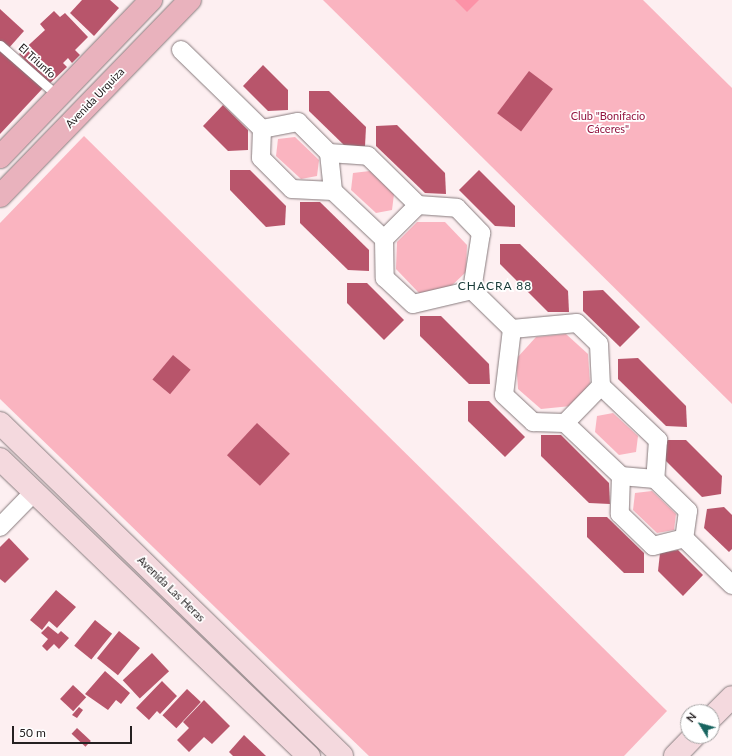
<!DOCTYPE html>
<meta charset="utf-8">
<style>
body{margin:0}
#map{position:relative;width:732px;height:756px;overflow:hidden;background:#fdeff1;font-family:Lato,sans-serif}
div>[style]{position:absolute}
.green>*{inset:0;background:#fab4c0}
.water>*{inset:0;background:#fc92a7}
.building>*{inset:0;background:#b8556b;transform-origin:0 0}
.roads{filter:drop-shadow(0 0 1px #877b7d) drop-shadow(0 0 1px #877b7d)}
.service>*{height:9px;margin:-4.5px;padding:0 4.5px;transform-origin:4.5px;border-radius:4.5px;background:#fff}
.minor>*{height:18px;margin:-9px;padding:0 9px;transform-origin:9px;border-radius:9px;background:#fff}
.secondary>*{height:22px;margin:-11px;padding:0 11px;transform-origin:11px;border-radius:11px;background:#f4d9de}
.primary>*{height:22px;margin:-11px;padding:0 11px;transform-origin:11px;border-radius:11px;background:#e9b2bd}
span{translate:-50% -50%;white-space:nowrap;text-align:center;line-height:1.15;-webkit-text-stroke:3.5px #fff;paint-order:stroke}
.street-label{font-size:11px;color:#252021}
.park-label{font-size:11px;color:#92143f}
.neighbourhood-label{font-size:12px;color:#1a3c3a;letter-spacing:1px}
.north{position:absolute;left:680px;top:704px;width:40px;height:40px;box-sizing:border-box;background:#fff;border:1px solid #a8a6a6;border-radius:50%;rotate:307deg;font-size:11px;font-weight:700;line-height:16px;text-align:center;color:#252021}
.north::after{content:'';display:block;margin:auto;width:14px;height:18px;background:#196560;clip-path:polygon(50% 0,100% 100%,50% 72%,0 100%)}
.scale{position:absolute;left:12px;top:726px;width:120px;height:18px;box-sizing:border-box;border:2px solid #252021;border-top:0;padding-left:5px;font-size:12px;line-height:14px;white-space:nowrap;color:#252021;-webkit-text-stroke:3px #fff;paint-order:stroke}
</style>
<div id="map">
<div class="green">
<div style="clip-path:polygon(323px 0,643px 0,732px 88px,732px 404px)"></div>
<div style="clip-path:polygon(84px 136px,667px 711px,624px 756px,369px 756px,0 399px,0 223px)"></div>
<div style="clip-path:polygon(295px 137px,319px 160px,317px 176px,301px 179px,276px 156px,278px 139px)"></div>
<div style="clip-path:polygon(370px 171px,394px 194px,392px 210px,376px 213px,351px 190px,353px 173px)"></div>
<div style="clip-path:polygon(417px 222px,445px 222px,467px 245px,466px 272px,446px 291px,419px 293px,396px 269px,397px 242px)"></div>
<div style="clip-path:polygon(566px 334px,588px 354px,590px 384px,571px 406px,541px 409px,518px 389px,516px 359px,536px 337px)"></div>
<div style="clip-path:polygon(613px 413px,638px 436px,636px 452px,619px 455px,595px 432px,597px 416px)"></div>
<div style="clip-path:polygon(652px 491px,676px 514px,674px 530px,657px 533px,633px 510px,635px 493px)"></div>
</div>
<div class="water">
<div style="clip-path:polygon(455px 0,479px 0,467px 12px)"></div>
</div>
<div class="building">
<div style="clip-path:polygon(82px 0,110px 0,119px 8px,94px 36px,70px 13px)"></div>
<div style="clip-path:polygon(0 9px,24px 31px,8px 49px,0 42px)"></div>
<div style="clip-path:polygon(54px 11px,60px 17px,65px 13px,88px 37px,75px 50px,80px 55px,72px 63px,68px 58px,63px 63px,67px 67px,48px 85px,19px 54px,45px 30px,40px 24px)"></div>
<div style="clip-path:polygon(0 50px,44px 87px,0 134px)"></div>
<div style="clip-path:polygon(263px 65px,288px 90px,288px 110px,268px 111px,243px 86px)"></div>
<div style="left:529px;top:71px;width:30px;height:53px;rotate:37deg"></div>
<div style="clip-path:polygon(309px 91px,329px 91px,366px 127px,365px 146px,346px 147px,309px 111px)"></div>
<div style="clip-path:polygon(223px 105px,248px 130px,248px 150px,228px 151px,203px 126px)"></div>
<div style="clip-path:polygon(397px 125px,445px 173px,446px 194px,425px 193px,376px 146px,376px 126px)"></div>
<div style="clip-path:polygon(230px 170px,250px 170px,286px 206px,285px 225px,266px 227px,230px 190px)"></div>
<div style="clip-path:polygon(479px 170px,515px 206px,515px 227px,495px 226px,459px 190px)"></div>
<div style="clip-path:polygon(300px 202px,320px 202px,369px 250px,369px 271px,348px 270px,300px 223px)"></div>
<div style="clip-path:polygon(500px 244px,520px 244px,568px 291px,569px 312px,548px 312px,500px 264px)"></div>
<div style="clip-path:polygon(347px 283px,367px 283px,404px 320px,384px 340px,347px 303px)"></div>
<div style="clip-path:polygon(603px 290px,640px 327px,620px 347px,583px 311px,583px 291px)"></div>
<div style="clip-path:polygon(420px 316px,441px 316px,489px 364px,490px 384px,469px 384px,420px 336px)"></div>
<div style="left:173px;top:355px;width:23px;height:32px;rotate:40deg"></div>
<div style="clip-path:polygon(638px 358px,686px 406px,687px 427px,666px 426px,618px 379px,618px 359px)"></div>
<div style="clip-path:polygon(468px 401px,489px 401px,525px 437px,505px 457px,468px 421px)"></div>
<div style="left:257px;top:423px;width:45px;height:44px;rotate:43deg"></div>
<div style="clip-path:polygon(541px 435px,561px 435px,609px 483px,610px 504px,589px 503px,541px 456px)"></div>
<div style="clip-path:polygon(666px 440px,686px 440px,722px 476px,721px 494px,702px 497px,665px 460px)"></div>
<div style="clip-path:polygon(724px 507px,732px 515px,732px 549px,729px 552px,704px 528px,707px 509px)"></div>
<div style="clip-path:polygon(587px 517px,607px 517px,644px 553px,644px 573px,624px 573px,587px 537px)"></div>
<div style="clip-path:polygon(9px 538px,29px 559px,5px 583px,0 579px,0 547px)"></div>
<div style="clip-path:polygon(678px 550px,703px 575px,683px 596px,658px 571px,660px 553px)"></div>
<div style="clip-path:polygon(56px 590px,76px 607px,57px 628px,49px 621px,42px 630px,30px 620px)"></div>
<div style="left:95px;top:620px;width:22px;height:33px;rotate:39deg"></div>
<div style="clip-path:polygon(48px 626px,58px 634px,61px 631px,69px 638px,59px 649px,54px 644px,47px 651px,42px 646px,48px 639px,41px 633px)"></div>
<div style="left:119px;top:631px;width:27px;height:35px;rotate:39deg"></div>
<div style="left:152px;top:653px;width:25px;height:40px;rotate:47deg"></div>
<div style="clip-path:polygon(105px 671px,130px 693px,121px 704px,116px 700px,108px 710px,85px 694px)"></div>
<div style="clip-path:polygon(162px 681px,177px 696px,160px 714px,157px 711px,149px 720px,136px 708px)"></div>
<div style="left:73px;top:685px;width:18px;height:19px;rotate:43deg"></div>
<div style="left:187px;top:689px;width:19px;height:36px;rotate:43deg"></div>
<div style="clip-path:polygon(204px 700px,230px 726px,212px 744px,204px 737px,189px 752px,177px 740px,189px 728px,183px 722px)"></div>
<div style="clip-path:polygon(79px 707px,83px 710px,77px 718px,72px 715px)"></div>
<div style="left:77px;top:728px;width:19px;height:8px;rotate:43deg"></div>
<div style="clip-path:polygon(244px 735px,266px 756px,233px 756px,229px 752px)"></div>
</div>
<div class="roads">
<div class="service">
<div style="left:0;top:45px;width:77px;rotate:41.3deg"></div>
</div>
<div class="minor">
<div style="left:181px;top:50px;width:113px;rotate:44.3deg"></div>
<div style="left:262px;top:129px;width:37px;rotate:-11deg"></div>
<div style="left:298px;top:122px;width:44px;rotate:45deg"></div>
<div style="left:329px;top:153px;width:39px;rotate:4deg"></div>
<div style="left:368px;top:156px;width:70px;rotate:44.4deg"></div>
<div style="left:418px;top:205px;width:39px;rotate:4deg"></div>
<div style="left:457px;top:208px;width:35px;rotate:46deg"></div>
<div style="left:481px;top:233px;width:58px;rotate:99deg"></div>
<div style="left:472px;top:290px;width:56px;rotate:44.3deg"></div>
<div style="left:512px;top:329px;width:65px;rotate:-5.3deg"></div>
<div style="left:577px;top:323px;width:30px;rotate:44deg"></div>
<div style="left:599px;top:344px;width:42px;rotate:87.3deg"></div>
<div style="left:601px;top:386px;width:79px;rotate:43.5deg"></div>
<div style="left:658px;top:440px;width:39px;rotate:94deg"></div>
<div style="left:655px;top:479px;width:46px;rotate:44.1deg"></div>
<div style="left:688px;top:511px;width:27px;rotate:98deg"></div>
<div style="left:262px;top:129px;width:29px;rotate:92deg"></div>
<div style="left:261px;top:158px;width:44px;rotate:45deg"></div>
<div style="left:292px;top:189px;width:41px;rotate:2.8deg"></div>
<div style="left:333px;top:191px;width:70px;rotate:43.3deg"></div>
<div style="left:384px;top:239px;width:39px;rotate:89deg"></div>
<div style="left:385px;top:278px;width:38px;rotate:43deg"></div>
<div style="left:413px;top:304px;width:61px;rotate:-13.3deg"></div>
<div style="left:329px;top:153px;width:38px;rotate:84deg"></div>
<div style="left:384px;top:239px;width:48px;rotate:-45deg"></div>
<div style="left:512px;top:329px;width:66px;rotate:96.9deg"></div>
<div style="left:504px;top:395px;width:40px;rotate:43deg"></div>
<div style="left:533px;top:422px;width:32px;rotate:2deg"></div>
<div style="left:565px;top:423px;width:77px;rotate:43.4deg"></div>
<div style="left:621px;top:476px;width:38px;rotate:92deg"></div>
<div style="left:620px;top:514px;width:46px;rotate:44.1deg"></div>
<div style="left:653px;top:546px;width:32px;rotate:-14deg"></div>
<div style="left:565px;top:423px;width:52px;rotate:-45.8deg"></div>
<div style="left:621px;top:476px;width:34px;rotate:5deg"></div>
<div style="left:0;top:527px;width:49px;rotate:-45.8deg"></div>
<div style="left:684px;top:538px;width:67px;rotate:44.4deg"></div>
</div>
<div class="secondary">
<div style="left:0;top:423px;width:477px;rotate:44.2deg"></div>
<div style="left:0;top:459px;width:429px;rotate:43.9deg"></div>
<div style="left:712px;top:717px;width:28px;rotate:-45deg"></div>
<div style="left:675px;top:756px;width:28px;rotate:-46deg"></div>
</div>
<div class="primary">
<div style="left:0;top:157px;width:218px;rotate:-46.1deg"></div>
<div style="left:0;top:196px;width:273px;rotate:-45.9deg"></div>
</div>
</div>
<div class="street-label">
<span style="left:37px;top:61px;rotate:42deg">El Triunfo</span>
<span style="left:95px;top:98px;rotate:-46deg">Avenida Urquiza</span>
<span style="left:171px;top:589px;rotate:44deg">Avenida Las Heras</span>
</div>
<div class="park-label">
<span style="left:608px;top:123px">Club "Bonifacio<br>Cáceres"</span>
</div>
<div class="neighbourhood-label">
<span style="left:495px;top:286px">CHACRA 88</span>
</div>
<div class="north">N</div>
<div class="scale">50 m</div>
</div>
